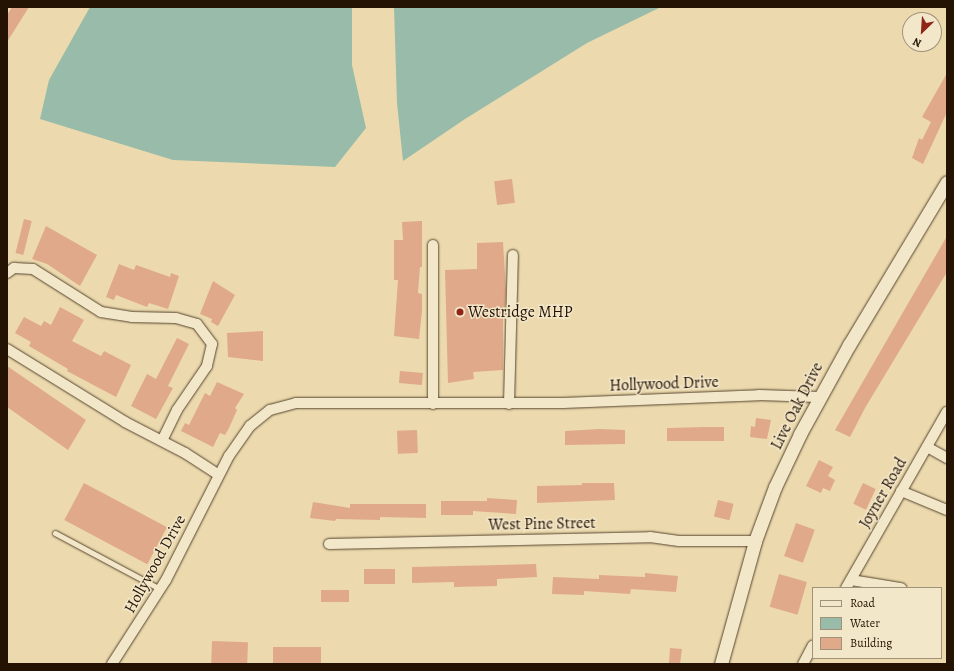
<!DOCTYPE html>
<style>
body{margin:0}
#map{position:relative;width:954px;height:671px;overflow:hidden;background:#ecdaae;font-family:Alegreya,serif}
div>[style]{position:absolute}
.water>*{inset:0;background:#99bba9}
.building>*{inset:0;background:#e0a989;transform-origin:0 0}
.roads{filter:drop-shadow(0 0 1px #56442e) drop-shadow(0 0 1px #56442e)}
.service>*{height:5px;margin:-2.5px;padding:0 2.5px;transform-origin:2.5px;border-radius:2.5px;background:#f3e7ca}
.minor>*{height:10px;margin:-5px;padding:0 5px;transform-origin:5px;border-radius:5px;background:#f3e7ca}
.tertiary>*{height:13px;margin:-6.5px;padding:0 6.5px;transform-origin:6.5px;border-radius:6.5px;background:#f3e7ca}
.dots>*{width:11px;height:11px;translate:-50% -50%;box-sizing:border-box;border:2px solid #f3e7ca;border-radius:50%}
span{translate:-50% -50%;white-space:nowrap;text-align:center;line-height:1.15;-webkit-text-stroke:3px #f3e7ca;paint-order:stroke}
.poi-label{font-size:16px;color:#241203}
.left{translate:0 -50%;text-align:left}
.street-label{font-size:16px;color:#241203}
.frame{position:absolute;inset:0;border:8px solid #241203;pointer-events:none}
.legend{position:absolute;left:812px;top:587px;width:130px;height:72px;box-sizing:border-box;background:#f3e7ca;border:1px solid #a0927a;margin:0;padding:5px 7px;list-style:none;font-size:12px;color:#241203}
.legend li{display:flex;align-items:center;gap:8px;height:20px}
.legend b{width:20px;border:1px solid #a0927a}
.north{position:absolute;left:902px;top:12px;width:40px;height:40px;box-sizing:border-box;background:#f3e7ca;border:1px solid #a0927a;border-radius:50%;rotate:205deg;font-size:11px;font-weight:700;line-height:16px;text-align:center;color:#241203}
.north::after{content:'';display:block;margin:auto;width:14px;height:18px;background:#8f2418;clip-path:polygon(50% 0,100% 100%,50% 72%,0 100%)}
</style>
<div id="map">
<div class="water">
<div style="clip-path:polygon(90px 7px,352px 7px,352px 65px,366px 128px,335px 167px,173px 160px,40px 119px,49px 80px)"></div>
<div style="clip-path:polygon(394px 7px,661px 7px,587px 43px,465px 119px,403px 161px,397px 103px)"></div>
</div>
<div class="building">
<div style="clip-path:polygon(12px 7px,29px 7px,7px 42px,7px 15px)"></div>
<div style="clip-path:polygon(947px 73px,947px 112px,923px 164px,912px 158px,919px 138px,922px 140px,931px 122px,922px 117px)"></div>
<div style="left:512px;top:179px;width:24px;height:18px;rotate:83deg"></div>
<div style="left:24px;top:219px;width:8px;height:35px;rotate:14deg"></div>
<div style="clip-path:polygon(422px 221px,422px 267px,420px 267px,418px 293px,422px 294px,422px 311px,419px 339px,394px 336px,398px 280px,394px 280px,394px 240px,403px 240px,402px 222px)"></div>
<div style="clip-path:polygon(46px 226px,97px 255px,80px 286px,47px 264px,32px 259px)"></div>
<div style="clip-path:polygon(947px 236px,947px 272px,944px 277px,865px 408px,850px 437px,835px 430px)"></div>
<div style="clip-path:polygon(503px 242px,506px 291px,505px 307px,503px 307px,503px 370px,473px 372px,474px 379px,448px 383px,445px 270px,477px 269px,477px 243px)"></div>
<div style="clip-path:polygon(119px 264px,134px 270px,136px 265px,170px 277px,171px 273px,179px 276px,168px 309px,149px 303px,147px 307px,116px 295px,114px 300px,106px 297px)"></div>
<div style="clip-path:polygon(213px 281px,235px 295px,218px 326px,211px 322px,212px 319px,200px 314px)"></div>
<div style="clip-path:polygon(60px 307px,84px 320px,72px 341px,101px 356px,104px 351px,131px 365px,116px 397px,67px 371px,68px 369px,29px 346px,31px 342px,15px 333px,24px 317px,41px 326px,44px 321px,51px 325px)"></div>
<div style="clip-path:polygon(263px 331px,263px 361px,228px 357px,227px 333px)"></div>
<div style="clip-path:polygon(177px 338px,189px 344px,168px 386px,173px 388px,156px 419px,131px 406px,147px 374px,156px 379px)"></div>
<div style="clip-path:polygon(7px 366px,86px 420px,68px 450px,7px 407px)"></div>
<div style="left:400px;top:371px;width:23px;height:12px;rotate:5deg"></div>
<div style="clip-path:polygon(217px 382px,244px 394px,235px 408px,237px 410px,229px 428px,225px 435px,220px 433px,213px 447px,181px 431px,185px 423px,189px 425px,205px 393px,210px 396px)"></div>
<div style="clip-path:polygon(756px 418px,771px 420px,767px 439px,750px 437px,751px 426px,755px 427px)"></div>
<div style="clip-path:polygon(707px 427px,724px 427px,724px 441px,667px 441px,667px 428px)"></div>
<div style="clip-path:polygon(599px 429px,625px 430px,625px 444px,565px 445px,565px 431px)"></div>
<div style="left:417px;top:430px;width:23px;height:20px;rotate:88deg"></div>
<div style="clip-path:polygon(819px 460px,833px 467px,828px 476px,835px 480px,830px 491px,823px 488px,821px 493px,806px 486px)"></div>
<div style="left:84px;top:483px;width:94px;height:42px;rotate:28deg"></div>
<div style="clip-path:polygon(582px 483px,614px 483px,615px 500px,537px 503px,537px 486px,582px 485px)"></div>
<div style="left:863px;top:483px;width:14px;height:23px;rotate:25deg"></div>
<div style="clip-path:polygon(487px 498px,517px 500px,516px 514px,473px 511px,473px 515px,441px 515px,441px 501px,487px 501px)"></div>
<div style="left:718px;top:500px;width:16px;height:17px;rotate:14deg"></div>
<div style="clip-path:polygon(313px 502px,350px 508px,350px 504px,426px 504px,426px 518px,380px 517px,380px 520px,336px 519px,335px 521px,310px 518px)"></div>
<div style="left:796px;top:523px;width:20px;height:35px;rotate:20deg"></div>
<div style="clip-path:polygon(536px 564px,537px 577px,497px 579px,497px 586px,454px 587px,454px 582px,412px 583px,412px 567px)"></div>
<div style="left:395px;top:569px;width:15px;height:31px;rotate:90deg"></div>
<div style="clip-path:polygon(645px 573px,678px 576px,676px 592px,631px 589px,630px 594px,584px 591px,584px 595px,552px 594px,553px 577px,599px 579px,599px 575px,645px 577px)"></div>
<div style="left:779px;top:574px;width:29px;height:34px;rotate:16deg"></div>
<div style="left:321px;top:590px;width:28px;height:12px"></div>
<div style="left:212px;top:641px;width:36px;height:23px;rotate:2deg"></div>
<div style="left:273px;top:647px;width:48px;height:17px"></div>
<div style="clip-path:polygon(670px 648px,682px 649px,680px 664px,669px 664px)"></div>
</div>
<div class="roads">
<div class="service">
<div style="left:55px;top:533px;width:119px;rotate:28.1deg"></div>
</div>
<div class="minor">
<div style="left:7px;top:273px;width:9px;rotate:-36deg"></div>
<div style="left:14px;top:268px;width:19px;rotate:3deg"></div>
<div style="left:33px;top:269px;width:80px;rotate:32.3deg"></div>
<div style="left:101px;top:312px;width:31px;rotate:9deg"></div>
<div style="left:132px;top:317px;width:44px;rotate:1.3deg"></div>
<div style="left:176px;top:318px;width:22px;rotate:16deg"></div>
<div style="left:197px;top:324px;width:25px;rotate:53deg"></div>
<div style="left:212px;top:344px;width:23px;rotate:103deg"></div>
<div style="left:207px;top:366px;width:53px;rotate:124.3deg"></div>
<div style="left:177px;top:410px;width:34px;rotate:116deg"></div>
<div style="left:7px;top:349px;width:139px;rotate:31.7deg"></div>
<div style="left:125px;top:422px;width:68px;rotate:27.3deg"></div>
<div style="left:185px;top:453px;width:40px;rotate:32.9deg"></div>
<div style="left:433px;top:404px;width:159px;rotate:-90deg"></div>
<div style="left:509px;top:404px;width:149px;rotate:-88.5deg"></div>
<div style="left:927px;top:447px;width:23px;rotate:29deg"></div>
<div style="left:901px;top:491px;width:50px;rotate:22.4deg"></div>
<div style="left:329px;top:544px;width:321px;rotate:-1.2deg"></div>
<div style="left:650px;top:537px;width:29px;rotate:8deg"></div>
<div style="left:679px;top:541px;width:76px"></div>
<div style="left:851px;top:580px;width:51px;rotate:9.1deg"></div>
<div style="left:846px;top:588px;width:203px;rotate:-60.2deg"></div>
<div style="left:112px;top:664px;width:100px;rotate:-57.3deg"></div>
<div style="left:166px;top:580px;width:139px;rotate:-63.1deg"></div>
<div style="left:229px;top:456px;width:37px;rotate:-55deg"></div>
<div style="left:250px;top:426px;width:26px;rotate:-39deg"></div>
<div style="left:270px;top:410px;width:27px;rotate:-15deg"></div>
<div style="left:296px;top:403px;width:267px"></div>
<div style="left:563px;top:403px;width:196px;rotate:-2.3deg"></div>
<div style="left:759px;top:395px;width:61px;rotate:1.9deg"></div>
<div style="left:803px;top:664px;width:21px;rotate:-62deg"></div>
</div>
<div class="tertiary">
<div style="left:721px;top:664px;width:128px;rotate:-74.5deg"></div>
<div style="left:755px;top:541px;width:58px;rotate:-69.7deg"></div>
<div style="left:775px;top:487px;width:59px;rotate:-64.7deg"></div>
<div style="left:800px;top:434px;width:102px;rotate:-61.2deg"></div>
<div style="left:849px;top:345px;width:190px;rotate:-59deg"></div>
</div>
</div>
<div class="dots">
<div style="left:460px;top:312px;background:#8f2418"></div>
</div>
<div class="poi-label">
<span class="left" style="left:468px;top:312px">Westridge MHP</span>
</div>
<div class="street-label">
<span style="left:664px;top:384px;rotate:-2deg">Hollywood Drive</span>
<span style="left:797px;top:406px;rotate:-63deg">Live Oak Drive</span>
<span style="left:883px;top:493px;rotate:-60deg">Joyner Road</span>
<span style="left:542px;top:524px;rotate:-1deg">West Pine Street</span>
<span style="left:155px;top:564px;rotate:-61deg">Hollywood Drive</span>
</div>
<div class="frame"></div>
<ul class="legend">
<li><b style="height:5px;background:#f3e7ca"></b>Road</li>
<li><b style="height:11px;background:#99bba9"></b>Water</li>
<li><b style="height:11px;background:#e0a989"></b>Building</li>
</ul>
<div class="north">N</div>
</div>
